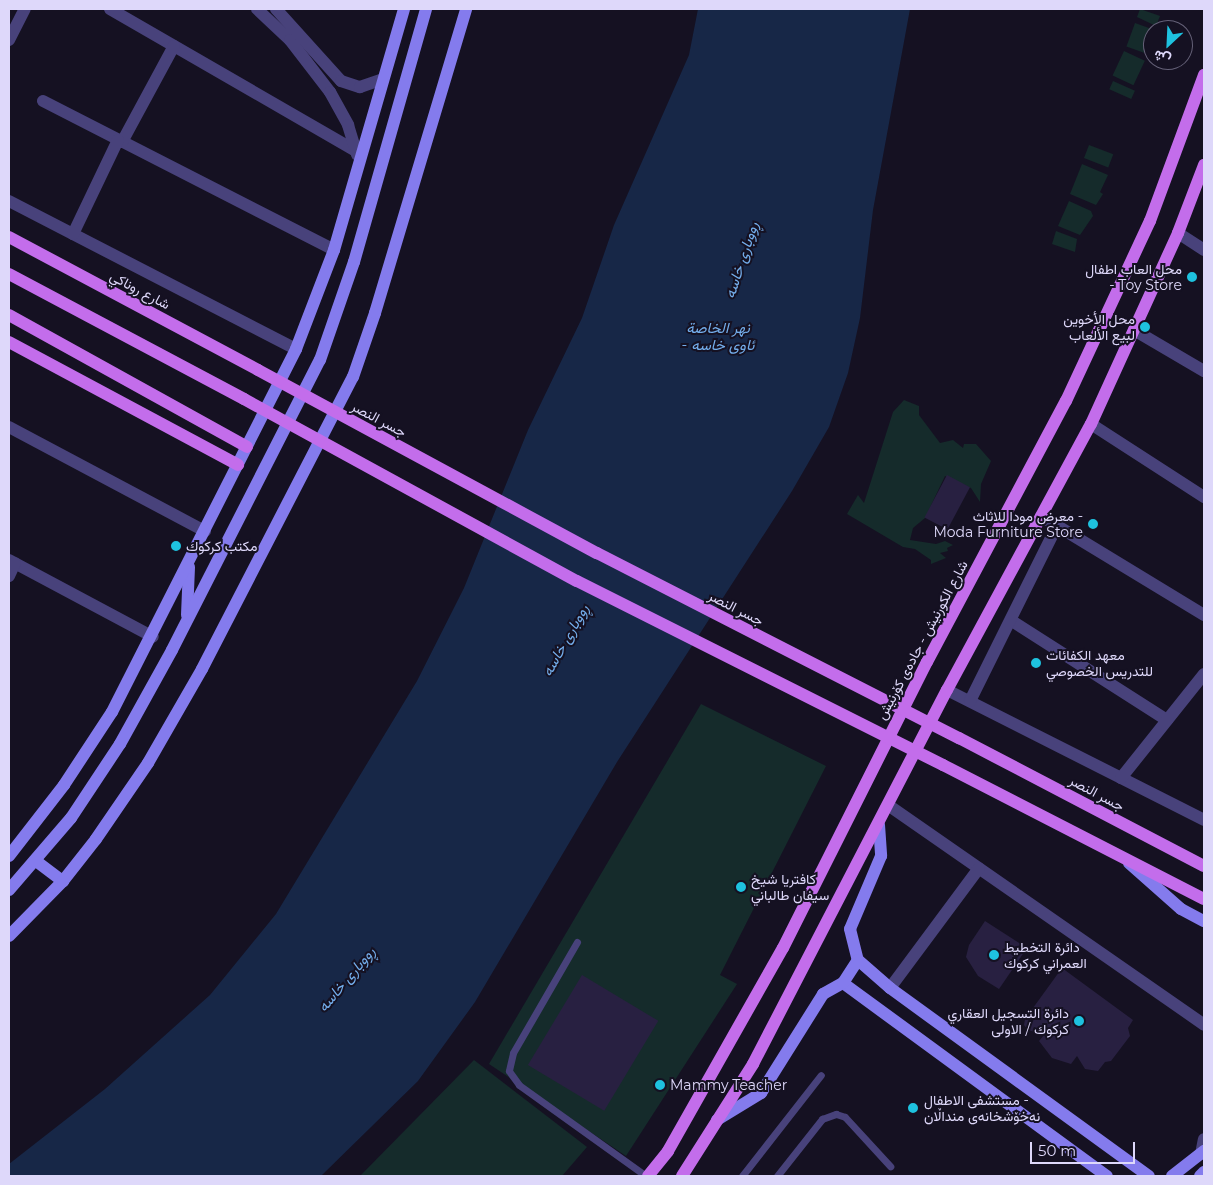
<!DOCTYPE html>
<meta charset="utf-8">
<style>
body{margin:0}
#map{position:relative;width:1213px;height:1185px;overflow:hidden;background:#151122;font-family:Montserrat,Vazirmatn,sans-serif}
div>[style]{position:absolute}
.green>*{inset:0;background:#152b2b;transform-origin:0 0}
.water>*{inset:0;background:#172747}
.building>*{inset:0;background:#282041;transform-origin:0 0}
.lane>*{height:7px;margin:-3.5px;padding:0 3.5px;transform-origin:3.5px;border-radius:3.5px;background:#48427b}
.street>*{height:12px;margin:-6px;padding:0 6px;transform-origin:6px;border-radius:6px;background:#48427b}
.secondary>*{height:12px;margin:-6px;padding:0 6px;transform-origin:6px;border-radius:6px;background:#847bed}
.primary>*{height:12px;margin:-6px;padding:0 6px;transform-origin:6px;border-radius:6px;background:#c36deb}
.primary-bridge>*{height:12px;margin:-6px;padding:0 6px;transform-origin:6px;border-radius:6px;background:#c36deb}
.dots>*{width:14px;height:14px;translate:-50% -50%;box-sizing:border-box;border:2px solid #151122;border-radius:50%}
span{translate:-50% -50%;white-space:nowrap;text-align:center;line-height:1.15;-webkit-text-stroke:4px #151122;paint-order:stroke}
.poi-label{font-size:14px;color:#ded8fa}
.right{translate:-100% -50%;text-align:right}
.left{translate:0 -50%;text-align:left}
.street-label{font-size:14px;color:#ded8fa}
.water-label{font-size:15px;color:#74aeec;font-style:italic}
.frame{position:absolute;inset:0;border:10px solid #ded8fa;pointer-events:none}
.north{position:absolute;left:1143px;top:20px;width:50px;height:50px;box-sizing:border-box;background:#151122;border:1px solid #656178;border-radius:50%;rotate:205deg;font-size:14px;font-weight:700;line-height:20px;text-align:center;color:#ded8fa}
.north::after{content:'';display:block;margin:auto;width:18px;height:22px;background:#1ec2df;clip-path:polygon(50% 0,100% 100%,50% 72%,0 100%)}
.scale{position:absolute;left:1030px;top:1142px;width:105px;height:22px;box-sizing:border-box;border:2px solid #ded8fa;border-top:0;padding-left:6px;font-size:15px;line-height:18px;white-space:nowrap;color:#ded8fa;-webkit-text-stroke:4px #151122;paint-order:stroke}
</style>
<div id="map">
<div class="green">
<div style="clip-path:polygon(1140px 9px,1160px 16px,1156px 26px,1137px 17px)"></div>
<div style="left:1135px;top:23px;width:20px;height:25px;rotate:20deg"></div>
<div style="left:1124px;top:51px;width:23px;height:27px;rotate:25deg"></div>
<div style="left:1113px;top:81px;width:24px;height:9px;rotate:24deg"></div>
<div style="left:1089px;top:145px;width:26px;height:14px;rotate:21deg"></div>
<div style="clip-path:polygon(1082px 164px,1108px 175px,1100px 192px,1103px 194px,1096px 205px,1070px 194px)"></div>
<div style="clip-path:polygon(1069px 201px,1091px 211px,1093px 216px,1080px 235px,1058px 226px)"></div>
<div style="clip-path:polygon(1056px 231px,1077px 239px,1075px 252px,1052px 244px)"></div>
<div style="clip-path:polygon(904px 400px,919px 406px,919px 415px,940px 443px,953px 440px,963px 448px,964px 444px,976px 444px,991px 461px,981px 484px,980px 502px,971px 488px,945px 476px,925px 518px,913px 528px,910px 540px,936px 544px,945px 541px,953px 545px,947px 548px,948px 551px,940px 553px,946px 558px,931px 564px,931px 560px,915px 549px,903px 547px,847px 514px,858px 495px,864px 503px,893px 412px)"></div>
<div style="clip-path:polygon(701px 704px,826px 766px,720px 975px,737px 984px,626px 1156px,489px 1064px)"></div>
<div style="clip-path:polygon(474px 1060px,587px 1147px,562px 1176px,360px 1176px)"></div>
</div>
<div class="water">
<div style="clip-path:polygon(698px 9px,910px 9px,873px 210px,860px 318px,848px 373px,829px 427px,792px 491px,617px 762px,475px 1002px,418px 1081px,321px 1176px,9px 1176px,9px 1164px,105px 1089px,210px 995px,276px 914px,417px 681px,464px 588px,528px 430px,582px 318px,614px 225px,689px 55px)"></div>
</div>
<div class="building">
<div style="left:947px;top:475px;width:26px;height:48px;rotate:28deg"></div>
<div style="clip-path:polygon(985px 921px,1027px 948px,999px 989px,978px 976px,966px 957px,969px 945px)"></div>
<div style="clip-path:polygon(1062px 968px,1133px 1020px,1128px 1028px,1130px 1036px,1111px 1061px,1105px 1062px,1098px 1071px,1085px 1069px,1077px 1056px,1071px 1064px,1052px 1058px,1039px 1041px,1044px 1035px,1028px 1030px,1024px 1025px,1025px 1019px)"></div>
<div style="left:582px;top:975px;width:89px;height:105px;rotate:31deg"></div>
</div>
<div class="lane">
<div style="left:577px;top:942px;width:128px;rotate:120deg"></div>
<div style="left:513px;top:1053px;width:18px;rotate:103deg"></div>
<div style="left:509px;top:1071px;width:17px;rotate:54deg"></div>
<div style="left:519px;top:1085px;width:156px;rotate:35.6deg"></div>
<div style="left:742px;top:1176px;width:128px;rotate:-52deg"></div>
<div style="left:777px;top:1176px;width:73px;rotate:-51.7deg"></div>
<div style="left:822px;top:1119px;width:15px;rotate:-20deg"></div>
<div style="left:836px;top:1114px;width:9px;rotate:18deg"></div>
<div style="left:845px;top:1117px;width:67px;rotate:47.4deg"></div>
</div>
<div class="street">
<div style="left:110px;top:9px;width:284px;rotate:30deg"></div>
<div style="left:257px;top:9px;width:45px;rotate:43.2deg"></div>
<div style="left:290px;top:40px;width:66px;rotate:52.4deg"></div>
<div style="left:330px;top:92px;width:38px;rotate:61deg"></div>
<div style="left:348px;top:125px;width:31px;rotate:73deg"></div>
<div style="left:276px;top:9px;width:97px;rotate:47.9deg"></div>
<div style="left:341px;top:81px;width:20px;rotate:18deg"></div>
<div style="left:360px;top:87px;width:24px;rotate:-19deg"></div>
<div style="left:9px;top:40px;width:35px;rotate:-63deg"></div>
<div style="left:43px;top:101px;width:327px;rotate:27.1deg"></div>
<div style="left:122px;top:142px;width:109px;rotate:-61.6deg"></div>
<div style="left:9px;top:201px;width:323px;rotate:27.3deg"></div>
<div style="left:1178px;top:233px;width:31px;rotate:33deg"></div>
<div style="left:73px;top:234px;width:104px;rotate:-64.4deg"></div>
<div style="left:1134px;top:330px;width:81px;rotate:30.4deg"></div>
<div style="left:1091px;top:424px;width:135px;rotate:32.9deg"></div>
<div style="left:9px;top:427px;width:222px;rotate:28deg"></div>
<div style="left:1041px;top:516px;width:191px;rotate:31.3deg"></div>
<div style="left:9px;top:560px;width:163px;rotate:28.1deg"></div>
<div style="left:9px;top:576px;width:14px;rotate:-65deg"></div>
<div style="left:1012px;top:621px;width:184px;rotate:32.6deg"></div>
<div style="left:947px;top:690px;width:288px;rotate:26.8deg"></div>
<div style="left:970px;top:701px;width:195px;rotate:-63.6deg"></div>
<div style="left:1121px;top:778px;width:133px;rotate:-51.4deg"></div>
<div style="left:888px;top:805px;width:385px;rotate:34.8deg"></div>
<div style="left:890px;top:988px;width:149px;rotate:-53.4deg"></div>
<div style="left:1201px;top:1154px;width:15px;rotate:-79deg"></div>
</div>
<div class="secondary">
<div style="left:187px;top:615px;width:48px;rotate:-87.6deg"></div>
<div style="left:879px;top:825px;width:31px;rotate:86deg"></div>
<div style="left:881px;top:856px;width:79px;rotate:113deg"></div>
<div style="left:850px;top:929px;width:32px;rotate:76deg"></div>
<div style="left:858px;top:960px;width:43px;rotate:41.2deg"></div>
<div style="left:890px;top:988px;width:320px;rotate:36deg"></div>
<div style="left:9px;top:856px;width:90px;rotate:-52.2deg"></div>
<div style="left:64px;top:785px;width:87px;rotate:-56.7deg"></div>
<div style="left:112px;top:712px;width:407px;rotate:-63.1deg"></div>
<div style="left:296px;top:349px;width:106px;rotate:-69deg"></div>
<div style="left:334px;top:250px;width:251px;rotate:-73.8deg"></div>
<div style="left:36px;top:861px;width:34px;rotate:37deg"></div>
<div style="left:1129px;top:863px;width:69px;rotate:41.5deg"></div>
<div style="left:1181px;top:909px;width:26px;rotate:28deg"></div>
<div style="left:9px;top:890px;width:95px;rotate:-49.3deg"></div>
<div style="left:71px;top:818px;width:89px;rotate:-56.5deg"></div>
<div style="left:120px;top:744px;width:107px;rotate:-61deg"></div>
<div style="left:172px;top:650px;width:326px;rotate:-63deg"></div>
<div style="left:320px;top:360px;width:104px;rotate:-70.9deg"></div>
<div style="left:354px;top:262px;width:263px;rotate:-74.1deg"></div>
<div style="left:9px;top:936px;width:77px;rotate:-45.5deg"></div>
<div style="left:63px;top:881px;width:53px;rotate:-51.8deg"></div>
<div style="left:96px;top:839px;width:92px;rotate:-55.6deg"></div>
<div style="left:148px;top:763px;width:108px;rotate:-60.1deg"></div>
<div style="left:202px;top:669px;width:329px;rotate:-62.7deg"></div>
<div style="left:353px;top:377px;width:68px;rotate:-71deg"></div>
<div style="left:375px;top:313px;width:317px;rotate:-73.3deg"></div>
<div style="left:843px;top:983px;width:327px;rotate:36.2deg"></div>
<div style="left:717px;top:1120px;width:52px;rotate:-31.5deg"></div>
<div style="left:761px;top:1093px;width:117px;rotate:-57.9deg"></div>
<div style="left:823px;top:994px;width:23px;rotate:-29deg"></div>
<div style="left:843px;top:983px;width:27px;rotate:-57deg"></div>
<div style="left:1172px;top:1176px;width:41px;rotate:-38deg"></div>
<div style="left:1200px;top:1176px;width:6px;rotate:-45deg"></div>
</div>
<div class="primary">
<div style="left:9px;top:237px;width:282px;rotate:28.1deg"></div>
<div style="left:9px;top:274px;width:266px;rotate:28deg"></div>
<div style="left:9px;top:315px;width:272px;rotate:29deg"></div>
<div style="left:9px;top:342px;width:260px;rotate:28.2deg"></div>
<div style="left:959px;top:738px;width:276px;rotate:27.6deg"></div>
<div style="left:943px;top:765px;width:293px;rotate:27.2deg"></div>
<div style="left:648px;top:1176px;width:32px;rotate:-51deg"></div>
<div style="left:668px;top:1151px;width:233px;rotate:-60.5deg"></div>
<div style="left:783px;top:948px;width:320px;rotate:-63.3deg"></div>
<div style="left:927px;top:662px;width:296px;rotate:-62deg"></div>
<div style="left:1066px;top:401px;width:199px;rotate:-65deg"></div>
<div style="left:1150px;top:221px;width:156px;rotate:-69.7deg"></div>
<div style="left:682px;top:1176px;width:133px;rotate:-57.6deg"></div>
<div style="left:753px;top:1064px;width:421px;rotate:-62.6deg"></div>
<div style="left:947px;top:690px;width:302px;rotate:-61.6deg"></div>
<div style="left:1091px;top:424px;width:210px;rotate:-65.5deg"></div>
<div style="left:1178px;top:233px;width:73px;rotate:-69.1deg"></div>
</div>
<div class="primary-bridge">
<div style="left:258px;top:370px;width:385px;rotate:28.4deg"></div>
<div style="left:597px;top:553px;width:407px;rotate:27.1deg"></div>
<div style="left:244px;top:399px;width:379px;rotate:28.7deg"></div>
<div style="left:577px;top:581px;width:410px;rotate:26.7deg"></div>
</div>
<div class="dots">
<div style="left:1192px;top:277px;background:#1ec2df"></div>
<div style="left:1145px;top:327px;background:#1ec2df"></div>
<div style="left:1093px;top:524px;background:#1ec2df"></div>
<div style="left:176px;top:546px;background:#1ec2df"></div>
<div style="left:1036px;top:663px;background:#1ec2df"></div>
<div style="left:741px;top:887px;background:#1ec2df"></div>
<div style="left:994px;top:955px;background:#1ec2df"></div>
<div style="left:1079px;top:1021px;background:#1ec2df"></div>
<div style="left:660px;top:1085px;background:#1ec2df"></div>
<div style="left:913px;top:1108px;background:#1ec2df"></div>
</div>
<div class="poi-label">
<span class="right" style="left:1182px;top:277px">محل العاب اطفال<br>- Toy Store</span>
<span class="right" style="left:1135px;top:327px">محل الأخوين<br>لبيع الألعاب</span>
<span class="right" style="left:1083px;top:524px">معرض مودا للاثاث -<br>Moda Furniture Store</span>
<span class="left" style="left:186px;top:546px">مكتب كركوك</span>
<span class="left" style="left:1046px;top:663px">معهد الكفائات<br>للتدريس الخصوصي</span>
<span class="left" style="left:751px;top:887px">كافتريا شيخ<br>سيفان طالباني</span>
<span class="left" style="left:1004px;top:955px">دائرة التخطيط<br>العمراني كركوك</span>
<span class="right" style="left:1069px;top:1021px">دائرة التسجيل العقاري<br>كركوك / الاولى</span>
<span class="left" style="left:670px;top:1085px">Mammy Teacher</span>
<span class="left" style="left:924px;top:1108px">مستشفى الاطفال -<br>نەخۆشخانەی منداڵان</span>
</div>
<div class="street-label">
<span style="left:140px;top:290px;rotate:28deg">شارع روناكي</span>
<span style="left:379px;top:419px;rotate:28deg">جسر النصر</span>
<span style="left:736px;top:608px;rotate:27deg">جسر النصر</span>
<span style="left:922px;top:640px;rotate:-62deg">شارع الكورنيش - جادەی کۆرنیش</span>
<span style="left:1097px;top:793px;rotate:28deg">جسر النصر</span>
</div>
<div class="water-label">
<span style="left:741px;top:260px;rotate:-72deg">ڕووباری خاسە</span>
<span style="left:718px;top:336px">نهر الخاصة<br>- ئاوی خاسە</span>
<span style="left:565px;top:640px;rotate:-61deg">ڕووباری خاسە</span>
<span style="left:346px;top:979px;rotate:-50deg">ڕووباری خاسە</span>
</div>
<div class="frame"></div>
<div class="north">ش</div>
<div class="scale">50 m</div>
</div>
